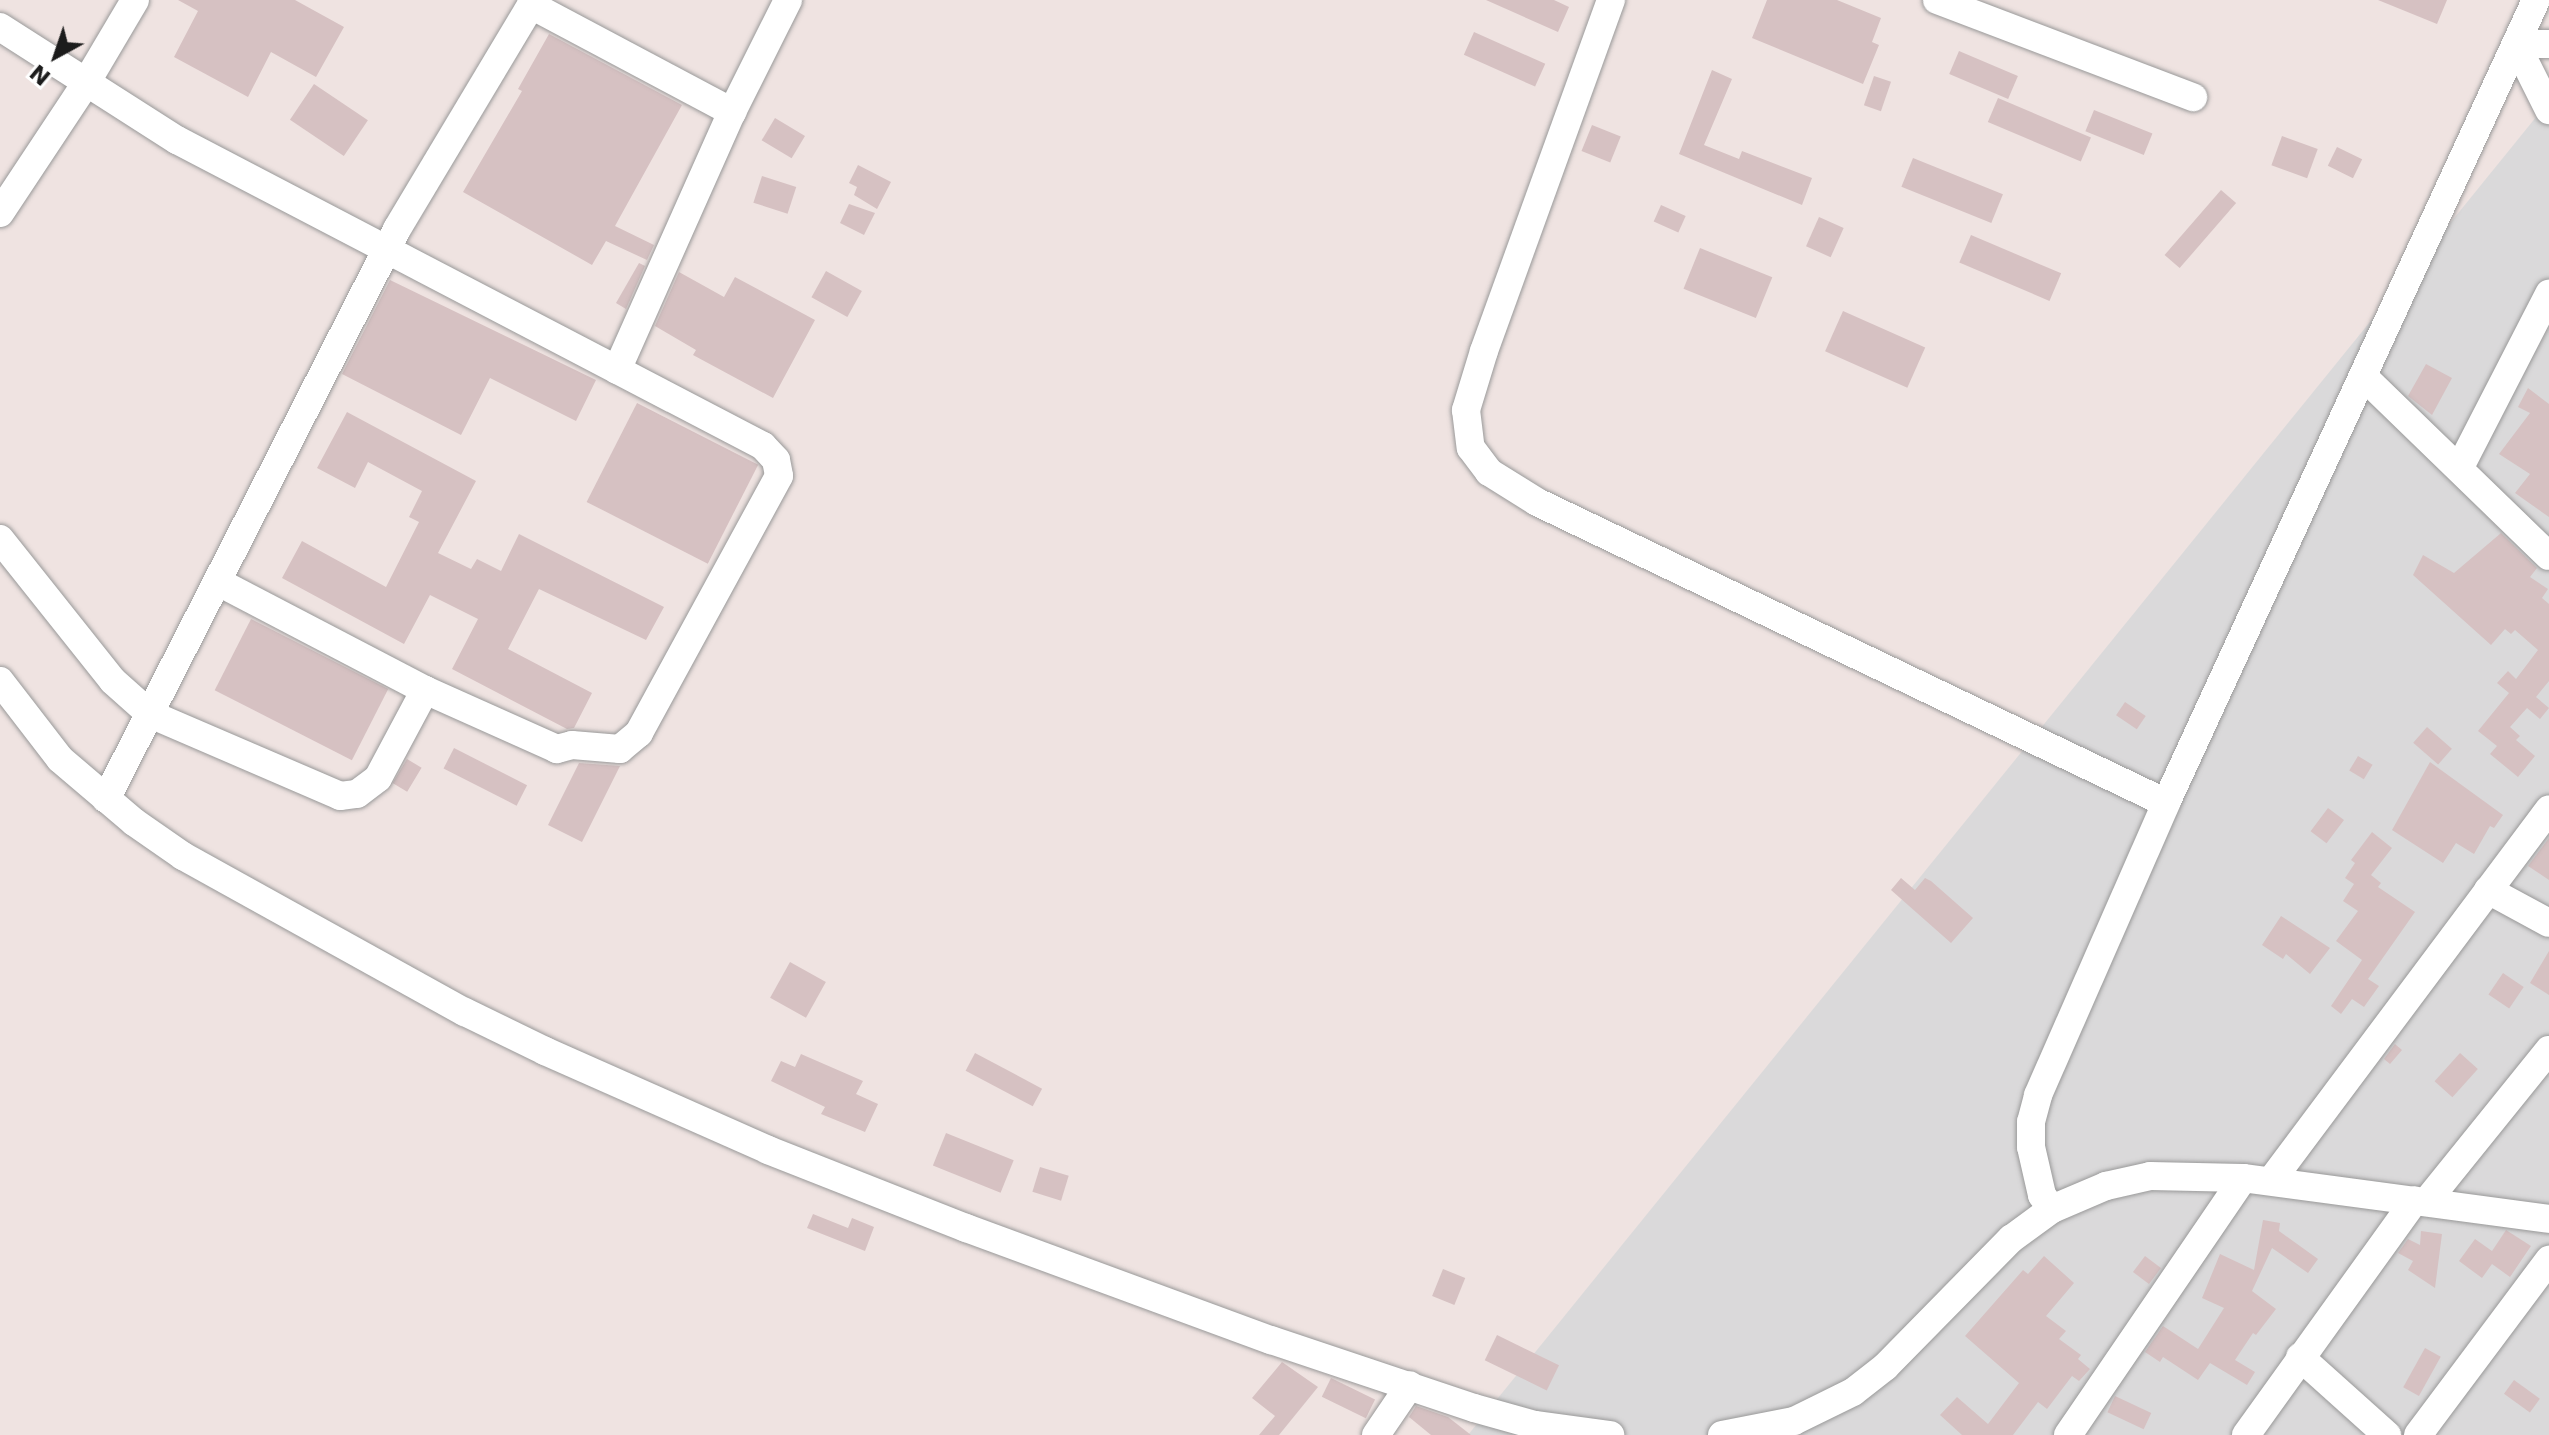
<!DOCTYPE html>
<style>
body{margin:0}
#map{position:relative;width:2549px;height:1435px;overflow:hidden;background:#efe3e1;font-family:"DejaVu Sans",sans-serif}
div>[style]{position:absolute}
.residential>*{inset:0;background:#dad9da}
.building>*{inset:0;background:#d6c1c2;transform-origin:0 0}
.roads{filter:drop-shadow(0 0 2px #999) drop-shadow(0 0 2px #999)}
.minor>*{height:28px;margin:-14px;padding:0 14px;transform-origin:14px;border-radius:14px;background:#fff}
span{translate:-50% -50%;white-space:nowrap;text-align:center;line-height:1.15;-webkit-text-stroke:8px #fff;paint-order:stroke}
.north{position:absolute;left:16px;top:16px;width:80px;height:80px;-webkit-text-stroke:6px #fff;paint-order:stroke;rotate:220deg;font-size:22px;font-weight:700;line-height:32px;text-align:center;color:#1c1c1c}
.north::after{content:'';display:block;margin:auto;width:28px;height:36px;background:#1c1c1c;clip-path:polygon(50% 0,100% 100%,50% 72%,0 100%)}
</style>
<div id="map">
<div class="residential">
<div style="clip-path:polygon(2549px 101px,2549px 1435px,1468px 1435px)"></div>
</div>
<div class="building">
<div style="clip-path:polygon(178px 0,295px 0,344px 27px,316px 77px,271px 52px,248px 97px,174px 57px,198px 11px)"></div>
<div style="clip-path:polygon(1486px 0,1554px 0,1569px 7px,1558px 32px)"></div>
<div style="clip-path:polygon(1767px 0,1837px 0,1881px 18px,1872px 42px,1879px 45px,1863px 84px,1752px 38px)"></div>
<div style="clip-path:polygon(2378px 0,2447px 0,2437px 24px)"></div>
<div style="left:1474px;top:32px;width:78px;height:25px;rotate:24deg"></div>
<div style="clip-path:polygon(549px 34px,682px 105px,615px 226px,654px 245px,647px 260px,606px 241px,592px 265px,463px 192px,522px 91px,518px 89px)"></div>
<div style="left:1959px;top:51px;width:64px;height:25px;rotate:23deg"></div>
<div style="clip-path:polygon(1712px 70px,1732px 79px,1704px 145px,1739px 159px,1742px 151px,1812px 178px,1802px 205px,1679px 154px)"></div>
<div style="left:1874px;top:76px;width:18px;height:31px;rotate:19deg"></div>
<div style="left:314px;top:84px;width:65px;height:43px;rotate:34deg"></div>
<div style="left:1998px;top:98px;width:101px;height:26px;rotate:23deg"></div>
<div style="left:2094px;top:110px;width:63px;height:23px;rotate:22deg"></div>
<div style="left:775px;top:118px;width:35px;height:26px;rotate:31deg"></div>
<div style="left:1592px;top:125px;width:31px;height:28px;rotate:22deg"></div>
<div style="left:2282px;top:136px;width:38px;height:31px;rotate:20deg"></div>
<div style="left:2337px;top:147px;width:28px;height:21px;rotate:26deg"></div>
<div style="left:1913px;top:158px;width:97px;height:31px;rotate:22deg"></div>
<div style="clip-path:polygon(858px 165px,891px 182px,877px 209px,854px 195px,857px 187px,849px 183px)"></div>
<div style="left:762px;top:176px;width:36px;height:28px;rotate:18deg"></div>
<div style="left:2221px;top:190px;width:20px;height:86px;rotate:41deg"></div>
<div style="clip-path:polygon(849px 204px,875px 213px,864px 235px,840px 223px)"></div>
<div style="left:1661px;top:205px;width:27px;height:18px;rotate:24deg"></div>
<div style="left:1819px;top:217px;width:27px;height:32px;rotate:24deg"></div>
<div style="left:1971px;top:235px;width:98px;height:30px;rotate:23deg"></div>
<div style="left:1700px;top:248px;width:78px;height:44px;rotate:22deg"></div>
<div style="clip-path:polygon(639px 263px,645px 266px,626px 309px,616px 303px)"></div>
<div style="left:826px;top:271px;width:41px;height:30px;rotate:29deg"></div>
<div style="clip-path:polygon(679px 272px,724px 297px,735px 277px,815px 320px,773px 398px,693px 355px,696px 350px,655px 326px)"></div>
<div style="clip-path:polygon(390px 280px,596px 380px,576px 421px,490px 378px,461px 435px,342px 374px)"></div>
<div style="left:1843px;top:311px;width:90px;height:44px;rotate:24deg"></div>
<div style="clip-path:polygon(2426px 364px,2452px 378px,2432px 415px,2408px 396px)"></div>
<div style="clip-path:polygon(2528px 388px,2549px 404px,2549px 517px,2515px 493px,2530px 474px,2499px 454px,2530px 413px,2518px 407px)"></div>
<div style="left:637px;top:403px;width:136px;height:111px;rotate:27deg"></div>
<div style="clip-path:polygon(347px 412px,476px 481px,438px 553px,471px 569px,477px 559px,501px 571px,519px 534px,664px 607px,646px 640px,539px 589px,508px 649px,592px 693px,574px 728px,567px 729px,452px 669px,478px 619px,430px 595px,404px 644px,282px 578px,302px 541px,386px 587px,419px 522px,409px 517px,422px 491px,368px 462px,355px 488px,317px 468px)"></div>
<div style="clip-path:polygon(2501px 533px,2537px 568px,2530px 577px,2548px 589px,2542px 598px,2549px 604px,2549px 681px,2536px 697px,2549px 708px,2540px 719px,2527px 708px,2510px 727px,2520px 736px,2516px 740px,2535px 756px,2518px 777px,2490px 754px,2497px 746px,2478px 731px,2509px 693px,2497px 683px,2508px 671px,2516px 679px,2538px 650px,2515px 630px,2511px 634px,2505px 629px,2491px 645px,2413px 575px,2423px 555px,2454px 573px)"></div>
<div style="left:251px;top:619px;width:154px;height:80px;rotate:27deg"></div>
<div style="left:2125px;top:702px;width:25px;height:16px;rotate:34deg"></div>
<div style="left:2427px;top:727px;width:33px;height:21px;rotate:41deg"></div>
<div style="left:454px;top:748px;width:82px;height:23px;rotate:27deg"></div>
<div style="left:2358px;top:756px;width:17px;height:17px;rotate:31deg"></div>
<div style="left:407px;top:759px;width:17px;height:28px;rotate:31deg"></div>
<div style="clip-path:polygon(2430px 762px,2503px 815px,2494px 828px,2490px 826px,2474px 854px,2456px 843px,2443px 863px,2392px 830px)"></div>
<div style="clip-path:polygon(579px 763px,620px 766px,582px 842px,548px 825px)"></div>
<div style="left:2328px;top:808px;width:20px;height:29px;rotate:37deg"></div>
<div style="clip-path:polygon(2372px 832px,2392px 848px,2371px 875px,2381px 883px,2378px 887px,2415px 912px,2368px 979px,2379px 986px,2364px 1007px,2352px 999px,2341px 1014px,2331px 1006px,2362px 960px,2336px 941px,2358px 911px,2343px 901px,2354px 884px,2345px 878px,2355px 863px,2351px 860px)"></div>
<div style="clip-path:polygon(2549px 838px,2549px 880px,2528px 866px)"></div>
<div style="clip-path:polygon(1901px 878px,1915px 890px,1925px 878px,1931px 881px,1973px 918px,1951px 943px,1891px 890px)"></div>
<div style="clip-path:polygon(2281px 916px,2330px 948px,2310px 974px,2286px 954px,2283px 959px,2262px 945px)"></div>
<div style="clip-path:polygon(2549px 951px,2549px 995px,2530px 983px)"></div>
<div style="left:790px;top:962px;width:41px;height:41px;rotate:29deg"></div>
<div style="left:2503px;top:973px;width:25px;height:26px;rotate:34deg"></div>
<div style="clip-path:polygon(2395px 1044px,2402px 1050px,2390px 1064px,2384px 1059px)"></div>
<div style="left:975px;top:1053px;width:76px;height:20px;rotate:28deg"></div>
<div style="left:2460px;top:1053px;width:24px;height:38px;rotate:42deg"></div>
<div style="clip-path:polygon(801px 1054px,863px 1081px,856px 1094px,878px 1104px,865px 1132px,821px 1114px,825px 1107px,771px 1081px,781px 1061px,795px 1067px)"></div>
<div style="left:946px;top:1133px;width:73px;height:35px;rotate:22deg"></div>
<div style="left:1040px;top:1167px;width:30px;height:26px;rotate:17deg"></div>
<div style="clip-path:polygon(813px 1214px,848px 1228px,852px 1218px,874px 1227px,865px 1251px,807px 1228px)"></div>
<div style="clip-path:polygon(2263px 1220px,2280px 1223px,2279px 1231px,2318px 1259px,2308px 1273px,2272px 1248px,2252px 1291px,2276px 1309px,2256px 1335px,2253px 1333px,2235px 1360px,2255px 1372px,2247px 1385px,2210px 1363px,2198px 1380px,2163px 1357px,2160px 1362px,2145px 1352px,2163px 1326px,2198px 1349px,2224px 1308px,2202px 1298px,2220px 1254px,2254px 1270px)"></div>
<div style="clip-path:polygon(2506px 1230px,2531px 1246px,2510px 1277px,2492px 1264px,2482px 1278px,2459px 1261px,2475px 1239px,2492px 1251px)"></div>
<div style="clip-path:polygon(2421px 1231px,2442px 1234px,2435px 1288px,2408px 1270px,2413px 1261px,2398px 1253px,2408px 1239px,2420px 1245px)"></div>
<div style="clip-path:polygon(2044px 1256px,2074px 1283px,2046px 1316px,2066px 1331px,2059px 1339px,2081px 1355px,2078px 1359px,2090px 1369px,2079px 1381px,2072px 1376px,2047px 1409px,2038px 1402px,2013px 1435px,1962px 1435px,1940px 1415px,1957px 1397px,1988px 1424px,2019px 1383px,1965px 1336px,2023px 1270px,2028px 1274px)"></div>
<div style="left:2145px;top:1256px;width:20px;height:20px;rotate:37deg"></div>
<div style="left:1443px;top:1269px;width:24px;height:29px;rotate:22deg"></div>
<div style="left:1497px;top:1335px;width:69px;height:28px;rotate:26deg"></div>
<div style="left:2425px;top:1348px;width:18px;height:45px;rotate:29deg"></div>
<div style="clip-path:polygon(1282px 1362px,1318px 1387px,1279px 1435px,1259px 1435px,1275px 1416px,1252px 1398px)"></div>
<div style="left:1331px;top:1378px;width:49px;height:21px;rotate:26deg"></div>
<div style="left:2514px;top:1380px;width:32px;height:17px;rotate:36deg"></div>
<div style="left:2115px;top:1396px;width:40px;height:18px;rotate:25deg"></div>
<div style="clip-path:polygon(1416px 1406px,1448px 1417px,1471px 1435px,1431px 1435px,1409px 1417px)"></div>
</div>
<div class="roads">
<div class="minor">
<div style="left:1611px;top:0;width:373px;rotate:109.9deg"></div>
<div style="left:1484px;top:351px;width:62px;rotate:107deg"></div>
<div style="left:1466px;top:410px;width:38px;rotate:83deg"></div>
<div style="left:1471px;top:448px;width:30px;rotate:53deg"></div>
<div style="left:1489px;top:472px;width:57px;rotate:32deg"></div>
<div style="left:1537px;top:502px;width:697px;rotate:25.57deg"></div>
<div style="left:1937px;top:0;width:274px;rotate:20.8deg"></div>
<div style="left:531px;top:5px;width:228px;rotate:28deg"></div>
<div style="left:0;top:27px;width:210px;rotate:32.6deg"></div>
<div style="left:177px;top:140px;width:661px;rotate:27.57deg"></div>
<div style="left:763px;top:446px;width:19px;rotate:47deg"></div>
<div style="left:776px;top:460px;width:16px;rotate:79deg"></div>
<div style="left:779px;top:476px;width:293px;rotate:118.6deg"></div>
<div style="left:639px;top:733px;width:25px;rotate:140deg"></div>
<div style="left:620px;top:749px;width:48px;rotate:-175.2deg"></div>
<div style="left:572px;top:745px;width:16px;rotate:165deg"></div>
<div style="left:557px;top:749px;width:145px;rotate:-155.9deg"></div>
<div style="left:425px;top:690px;width:233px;rotate:-152.4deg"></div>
<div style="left:2549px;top:44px;width:33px;rotate:180deg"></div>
<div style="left:2516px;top:44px;width:74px;rotate:63.4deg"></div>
<div style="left:0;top:213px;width:156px;rotate:-56.5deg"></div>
<div style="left:86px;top:83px;width:96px;rotate:-59.4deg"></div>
<div style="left:617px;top:370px;width:282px;rotate:-66deg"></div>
<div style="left:732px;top:112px;width:125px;rotate:-63.4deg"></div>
<div style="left:2364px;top:377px;width:257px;rotate:44.1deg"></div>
<div style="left:2460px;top:467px;width:195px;rotate:-62.8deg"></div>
<div style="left:0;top:539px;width:181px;rotate:51.5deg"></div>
<div style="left:113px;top:681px;width:50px;rotate:41.7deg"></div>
<div style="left:150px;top:714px;width:207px;rotate:23.3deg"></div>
<div style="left:340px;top:796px;width:17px;rotate:-7deg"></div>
<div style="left:357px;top:794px;width:26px;rotate:-37deg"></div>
<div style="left:378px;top:778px;width:100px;rotate:-61.9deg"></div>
<div style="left:0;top:681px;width:98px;rotate:52.4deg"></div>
<div style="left:60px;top:759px;width:97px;rotate:40.4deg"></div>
<div style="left:134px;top:822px;width:60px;rotate:34.8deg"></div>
<div style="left:183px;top:856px;width:322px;rotate:29deg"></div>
<div style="left:465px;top:1012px;width:89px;rotate:26deg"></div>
<div style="left:545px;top:1051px;width:244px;rotate:23.9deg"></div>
<div style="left:768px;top:1150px;width:213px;rotate:21.5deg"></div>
<div style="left:966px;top:1228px;width:325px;rotate:20.2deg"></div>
<div style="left:1271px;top:1340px;width:214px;rotate:18.5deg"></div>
<div style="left:1474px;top:1408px;width:63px;rotate:15.6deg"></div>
<div style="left:1535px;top:1425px;width:76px;rotate:7.6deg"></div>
<div style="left:106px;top:799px;width:640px;rotate:-62.95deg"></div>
<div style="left:397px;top:229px;width:267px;rotate:-59.1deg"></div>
<div style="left:2488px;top:890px;width:69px;rotate:28.4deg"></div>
<div style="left:2271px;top:1181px;width:464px;rotate:-53.2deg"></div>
<div style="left:2427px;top:1201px;width:194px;rotate:-51.1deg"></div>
<div style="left:2052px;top:1209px;width:17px;rotate:-126deg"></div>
<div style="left:2042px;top:1195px;width:49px;rotate:-102.9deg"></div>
<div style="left:2031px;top:1147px;width:25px;rotate:-90deg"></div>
<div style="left:2031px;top:1122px;width:28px;rotate:-75deg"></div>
<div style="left:2038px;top:1095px;width:319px;rotate:-66.3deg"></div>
<div style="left:2166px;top:803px;width:884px;rotate:-65.26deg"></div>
<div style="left:2300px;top:1357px;width:117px;rotate:41.9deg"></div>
<div style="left:1376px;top:1435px;width:60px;rotate:-55.8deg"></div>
<div style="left:1722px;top:1435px;width:73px;rotate:-11deg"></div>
<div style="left:1794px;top:1421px;width:66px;rotate:-26.2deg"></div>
<div style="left:1853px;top:1392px;width:41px;rotate:-38deg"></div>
<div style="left:1885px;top:1367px;width:180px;rotate:-45.5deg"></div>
<div style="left:2011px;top:1239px;width:51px;rotate:-36.2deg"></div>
<div style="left:2052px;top:1209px;width:59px;rotate:-23.1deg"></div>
<div style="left:2106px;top:1186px;width:45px;rotate:-12.8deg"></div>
<div style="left:2150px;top:1176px;width:93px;rotate:1.2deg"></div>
<div style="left:2243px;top:1178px;width:309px;rotate:7.6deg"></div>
<div style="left:2068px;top:1435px;width:311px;rotate:-55.7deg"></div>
<div style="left:2246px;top:1435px;width:289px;rotate:-54.3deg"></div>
<div style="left:2418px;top:1435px;width:219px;rotate:-53.2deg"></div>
</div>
</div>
<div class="north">N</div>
</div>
